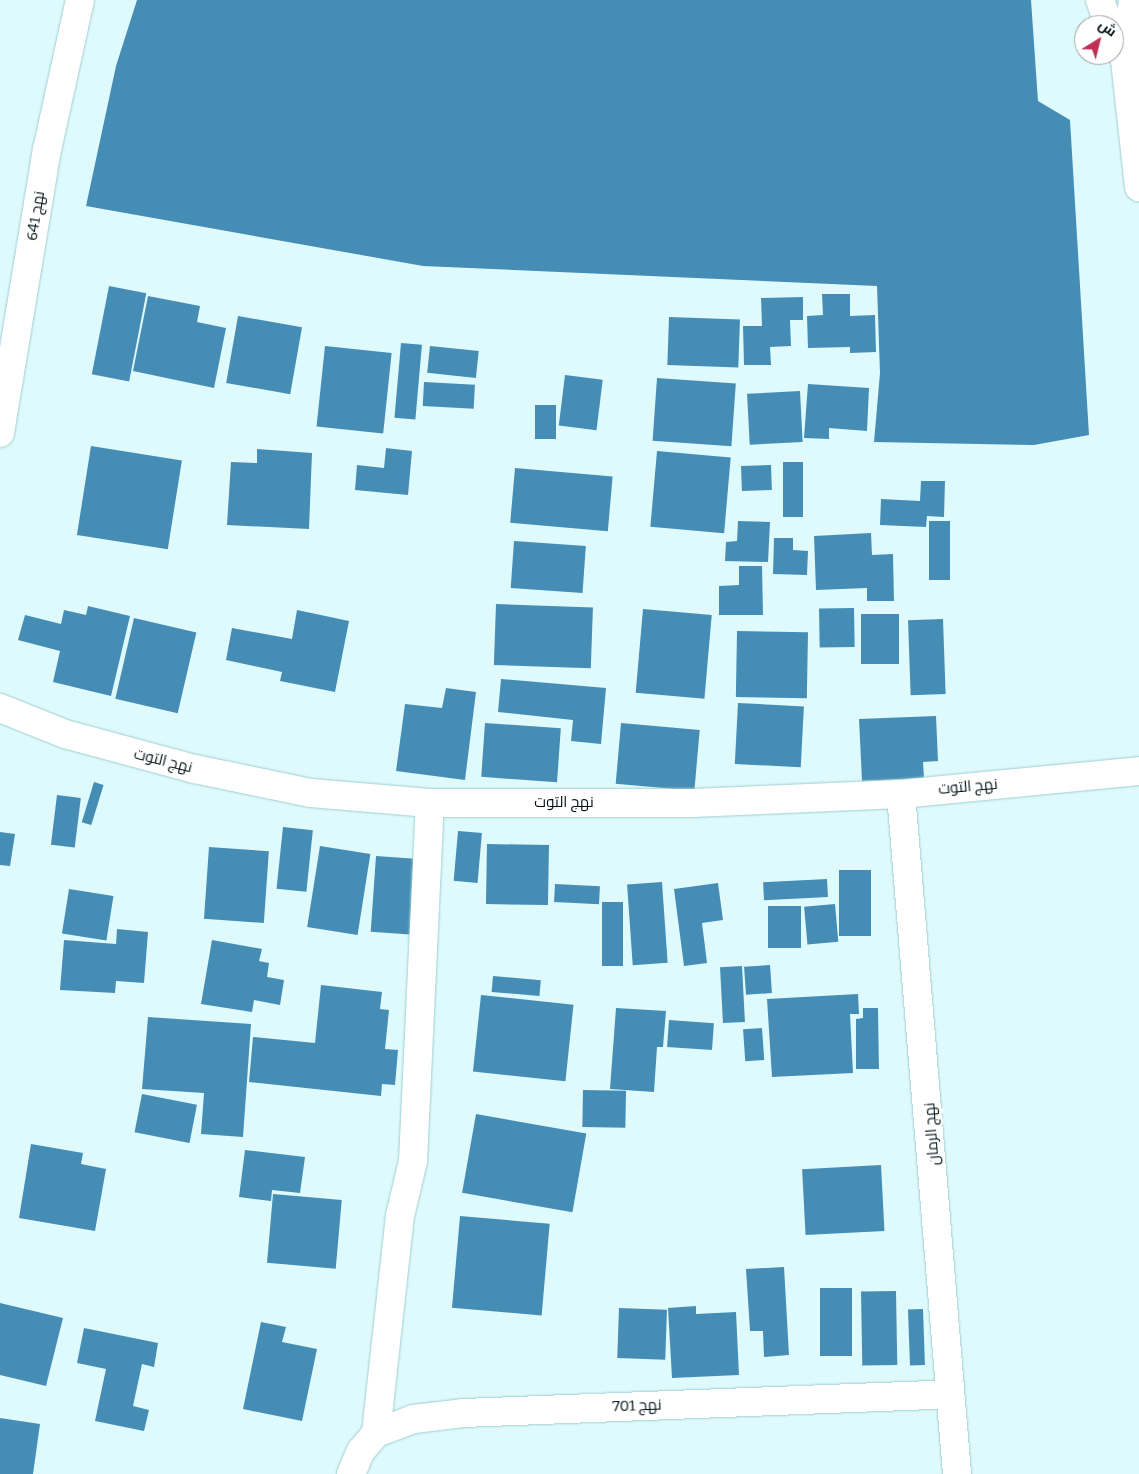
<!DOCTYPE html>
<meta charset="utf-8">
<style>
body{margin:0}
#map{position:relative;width:1139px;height:1474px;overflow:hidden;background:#dffafc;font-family:Bitter,Cairo,serif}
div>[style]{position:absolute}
.building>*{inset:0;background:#468db6;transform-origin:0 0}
.roads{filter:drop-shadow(0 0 1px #a0ced1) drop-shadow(0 0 1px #a0ced1)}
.street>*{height:28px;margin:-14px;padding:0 14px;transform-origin:14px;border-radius:14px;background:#fff}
.secondary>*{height:28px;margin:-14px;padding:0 14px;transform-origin:14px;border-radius:14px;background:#fff}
span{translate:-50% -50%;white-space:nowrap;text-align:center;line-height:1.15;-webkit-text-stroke:5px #fff;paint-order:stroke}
.street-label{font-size:15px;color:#010f11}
.north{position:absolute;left:1074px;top:15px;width:50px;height:50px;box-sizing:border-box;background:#fff;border:1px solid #999fa0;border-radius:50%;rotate:36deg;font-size:14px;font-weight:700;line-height:20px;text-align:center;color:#010f11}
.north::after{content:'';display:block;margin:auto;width:18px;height:22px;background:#c03055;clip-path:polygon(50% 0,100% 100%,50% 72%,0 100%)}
</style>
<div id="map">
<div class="building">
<div style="clip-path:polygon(137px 0,1031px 0,1038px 101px,1070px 120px,1089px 435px,1034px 445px,874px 442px,880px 373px,877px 286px,423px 266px,86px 206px,116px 66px)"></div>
<div style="left:109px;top:286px;width:38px;height:90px;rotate:11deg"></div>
<div style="clip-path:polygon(822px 294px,850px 294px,850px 316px,875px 315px,876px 352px,850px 353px,850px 347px,808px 348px,807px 316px,823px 315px)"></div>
<div style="clip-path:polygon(148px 296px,200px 306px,197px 322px,226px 328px,214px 388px,133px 371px)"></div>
<div style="clip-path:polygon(803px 297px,803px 320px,790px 320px,791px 346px,770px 347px,771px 365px,744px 365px,743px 326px,762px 326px,761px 298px)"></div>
<div style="left:238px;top:316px;width:65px;height:68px;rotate:10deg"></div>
<div style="left:669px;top:317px;width:71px;height:48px;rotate:2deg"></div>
<div style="left:401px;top:343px;width:21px;height:75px;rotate:5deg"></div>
<div style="left:325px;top:346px;width:67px;height:81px;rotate:6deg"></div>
<div style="left:430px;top:346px;width:49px;height:27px;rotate:6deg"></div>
<div style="left:565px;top:375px;width:38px;height:51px;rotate:7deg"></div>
<div style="left:657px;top:378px;width:79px;height:63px;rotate:4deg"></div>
<div style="left:424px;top:382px;width:51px;height:24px;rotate:3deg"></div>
<div style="clip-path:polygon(808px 384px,869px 388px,867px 431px,829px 428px,829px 439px,804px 438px)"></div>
<div style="left:800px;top:391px;width:51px;height:53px;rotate:87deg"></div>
<div style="left:535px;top:405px;width:21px;height:34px"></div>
<div style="left:91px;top:446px;width:92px;height:90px;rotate:9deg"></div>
<div style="clip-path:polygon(386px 448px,412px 451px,408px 495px,355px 490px,357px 465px,384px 468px)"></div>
<div style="clip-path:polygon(257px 449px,312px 453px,309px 529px,227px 525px,231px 462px,257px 463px)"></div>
<div style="left:657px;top:451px;width:74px;height:76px;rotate:5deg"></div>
<div style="left:783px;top:462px;width:20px;height:55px"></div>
<div style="left:771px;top:465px;width:25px;height:30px;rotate:88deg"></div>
<div style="left:515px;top:468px;width:98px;height:55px;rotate:5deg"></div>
<div style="clip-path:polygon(921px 481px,945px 481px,944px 517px,927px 516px,926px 527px,880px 525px,881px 499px,920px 501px)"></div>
<div style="clip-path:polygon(738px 521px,770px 522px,768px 562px,725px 561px,726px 542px,737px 541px)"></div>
<div style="left:929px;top:521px;width:21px;height:59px"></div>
<div style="clip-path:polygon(871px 533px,872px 555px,893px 554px,894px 601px,867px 601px,867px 588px,816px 590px,814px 536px)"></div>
<div style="clip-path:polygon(774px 538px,793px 538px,793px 550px,808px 551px,807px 575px,773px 574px)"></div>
<div style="left:514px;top:541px;width:72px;height:47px;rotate:4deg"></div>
<div style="clip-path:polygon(739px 566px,762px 566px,763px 615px,719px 615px,719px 586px,739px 585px)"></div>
<div style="left:496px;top:604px;width:97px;height:61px;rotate:2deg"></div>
<div style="clip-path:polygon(88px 606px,130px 616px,111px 696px,53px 682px,60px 651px,18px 640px,25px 615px,61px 624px,64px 610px,86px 615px)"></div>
<div style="left:854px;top:608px;width:39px;height:35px;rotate:89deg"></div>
<div style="left:643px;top:609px;width:69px;height:84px;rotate:5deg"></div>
<div style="clip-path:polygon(297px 610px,349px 621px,335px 692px,280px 681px,282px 672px,226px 660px,232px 628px,292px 639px)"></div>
<div style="left:861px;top:614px;width:38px;height:50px"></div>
<div style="left:134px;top:618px;width:64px;height:83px;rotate:13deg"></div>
<div style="left:943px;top:619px;width:75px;height:35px;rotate:88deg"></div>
<div style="left:737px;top:631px;width:71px;height:66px;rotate:1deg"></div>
<div style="clip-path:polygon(501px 679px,606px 688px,601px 744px,571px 741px,573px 720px,498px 712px)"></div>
<div style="clip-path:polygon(446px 688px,476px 692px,465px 780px,396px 771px,405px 704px,442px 708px)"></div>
<div style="left:738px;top:703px;width:66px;height:61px;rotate:3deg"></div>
<div style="clip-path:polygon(936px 716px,938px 761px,923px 762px,924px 778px,862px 781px,859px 719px)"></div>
<div style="left:485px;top:723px;width:76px;height:54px;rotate:4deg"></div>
<div style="left:621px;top:723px;width:79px;height:61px;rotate:5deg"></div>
<div style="left:94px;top:782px;width:10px;height:42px;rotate:17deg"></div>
<div style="left:57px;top:795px;width:24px;height:50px;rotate:7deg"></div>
<div style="left:283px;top:827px;width:30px;height:62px;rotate:6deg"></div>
<div style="left:458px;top:831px;width:24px;height:50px;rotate:5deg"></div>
<div style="clip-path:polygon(0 832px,15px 834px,10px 866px,0 865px)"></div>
<div style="left:487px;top:844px;width:62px;height:60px;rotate:1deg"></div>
<div style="left:320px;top:846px;width:51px;height:82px;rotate:9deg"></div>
<div style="left:209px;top:847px;width:60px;height:72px;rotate:4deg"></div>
<div style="left:376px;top:856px;width:43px;height:76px;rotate:4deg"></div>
<div style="left:839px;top:870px;width:32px;height:66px"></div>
<div style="left:827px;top:879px;width:18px;height:64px;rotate:87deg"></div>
<div style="left:662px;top:882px;width:81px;height:35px;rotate:86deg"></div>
<div style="clip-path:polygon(718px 883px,723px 920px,702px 923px,707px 963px,684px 966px,674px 889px)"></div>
<div style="left:555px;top:884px;width:45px;height:18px;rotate:3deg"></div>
<div style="left:69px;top:889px;width:45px;height:45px;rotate:9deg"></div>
<div style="left:602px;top:902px;width:21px;height:64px"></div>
<div style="left:835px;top:904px;width:38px;height:31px;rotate:85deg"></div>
<div style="left:768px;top:906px;width:33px;height:42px"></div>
<div style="clip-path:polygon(117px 929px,148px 932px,144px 983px,116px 981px,115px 993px,60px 990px,64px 940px,116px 944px)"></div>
<div style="clip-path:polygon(212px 940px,262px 949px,259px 961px,269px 963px,267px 977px,284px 980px,280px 1005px,254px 1000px,252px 1012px,201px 1004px)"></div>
<div style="left:770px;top:965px;width:28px;height:26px;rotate:86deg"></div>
<div style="left:742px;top:966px;width:56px;height:22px;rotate:87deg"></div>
<div style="left:493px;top:976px;width:48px;height:16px;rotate:5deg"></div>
<div style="clip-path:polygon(321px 985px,382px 992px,380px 1009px,389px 1010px,385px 1049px,398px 1050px,395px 1085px,382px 1084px,381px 1096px,249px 1082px,253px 1037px,315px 1043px)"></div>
<div style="clip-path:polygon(858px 994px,859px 1014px,850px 1014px,853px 1073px,772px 1077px,767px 999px)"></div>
<div style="left:481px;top:995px;width:93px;height:77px;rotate:6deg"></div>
<div style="clip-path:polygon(616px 1008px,666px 1011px,663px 1047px,657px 1047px,654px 1092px,610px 1089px)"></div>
<div style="clip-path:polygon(863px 1008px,878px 1008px,879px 1069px,856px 1069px,856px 1019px,863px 1018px)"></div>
<div style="clip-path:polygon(148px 1017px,251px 1024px,243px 1137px,201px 1134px,204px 1093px,142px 1089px)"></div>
<div style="left:669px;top:1020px;width:45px;height:27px;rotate:4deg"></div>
<div style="left:762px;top:1028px;width:32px;height:19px;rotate:86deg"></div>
<div style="left:583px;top:1090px;width:43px;height:37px;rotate:1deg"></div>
<div style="left:142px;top:1094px;width:56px;height:39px;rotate:11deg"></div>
<div style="left:476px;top:1114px;width:112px;height:80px;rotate:10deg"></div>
<div style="clip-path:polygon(31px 1144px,83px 1153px,81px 1164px,106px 1169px,95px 1231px,19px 1218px)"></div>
<div style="clip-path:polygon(245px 1150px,305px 1157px,300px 1193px,272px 1190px,271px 1201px,239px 1197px)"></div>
<div style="left:881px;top:1165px;width:66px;height:79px;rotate:87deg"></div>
<div style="left:273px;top:1194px;width:69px;height:69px;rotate:5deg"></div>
<div style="left:460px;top:1216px;width:90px;height:92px;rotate:5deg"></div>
<div style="clip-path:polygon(784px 1267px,789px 1355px,764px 1357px,763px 1331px,750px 1331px,746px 1269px)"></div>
<div style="left:820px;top:1288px;width:32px;height:68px"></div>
<div style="left:896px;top:1291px;width:74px;height:35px;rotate:89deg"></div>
<div style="clip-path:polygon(0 1303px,63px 1318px,46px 1386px,0 1375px)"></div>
<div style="clip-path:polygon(696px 1306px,696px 1314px,736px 1312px,739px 1375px,672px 1378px,668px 1308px)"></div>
<div style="left:619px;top:1308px;width:48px;height:50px;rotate:2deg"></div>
<div style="left:923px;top:1309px;width:56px;height:15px;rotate:88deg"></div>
<div style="clip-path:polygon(261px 1322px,286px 1327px,282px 1342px,317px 1349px,302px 1421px,243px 1409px)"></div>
<div style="clip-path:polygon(84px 1328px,158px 1343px,154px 1367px,142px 1364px,133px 1406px,149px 1410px,144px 1431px,95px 1421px,106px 1369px,77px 1363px)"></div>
<div style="clip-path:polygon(0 1418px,40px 1424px,33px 1474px,0 1474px)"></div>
</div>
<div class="roads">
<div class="street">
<div style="left:0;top:433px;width:287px;rotate:-80.6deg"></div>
<div style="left:47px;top:150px;width:154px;rotate:-77.6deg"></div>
<div style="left:0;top:708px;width:70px;rotate:21.8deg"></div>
<div style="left:65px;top:734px;width:135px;rotate:15.1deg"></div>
<div style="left:195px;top:769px;width:118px;rotate:11.7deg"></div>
<div style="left:311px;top:793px;width:119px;rotate:4.8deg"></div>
<div style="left:430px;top:803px;width:263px"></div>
<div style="left:693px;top:803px;width:208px;rotate:-2.5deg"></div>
<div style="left:901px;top:794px;width:239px;rotate:-5.5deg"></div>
<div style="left:901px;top:794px;width:682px;rotate:85.29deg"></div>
<div style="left:376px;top:1433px;width:218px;rotate:-83.7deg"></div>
<div style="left:400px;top:1216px;width:57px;rotate:-76.7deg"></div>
<div style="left:413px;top:1161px;width:358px;rotate:-87.3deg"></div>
<div style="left:351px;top:1474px;width:25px;rotate:-67deg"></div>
<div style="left:361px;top:1451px;width:23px;rotate:-50deg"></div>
<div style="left:376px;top:1433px;width:40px;rotate:-20.2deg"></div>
<div style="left:414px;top:1419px;width:49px;rotate:-7deg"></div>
<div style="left:463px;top:1413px;width:486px;rotate:-2.2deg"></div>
</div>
<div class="secondary">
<div style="left:1100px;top:0;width:27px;rotate:70deg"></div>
<div style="left:1114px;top:35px;width:27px;rotate:66deg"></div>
<div style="left:1125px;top:60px;width:128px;rotate:83.7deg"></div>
<div style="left:1125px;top:60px;width:61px;rotate:-82.4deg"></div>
</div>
</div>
<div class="street-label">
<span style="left:36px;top:216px;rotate:-81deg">نهج 641</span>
<span style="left:163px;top:761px;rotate:14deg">نهج التوت</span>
<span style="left:968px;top:787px;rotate:-5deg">نهج التوت</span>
<span style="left:564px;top:803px">نهج التوت</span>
<span style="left:932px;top:1134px;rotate:-94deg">نهج الرمان</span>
<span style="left:637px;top:1406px;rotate:-2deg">نهج 701</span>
</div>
<div class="north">ش</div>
</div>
